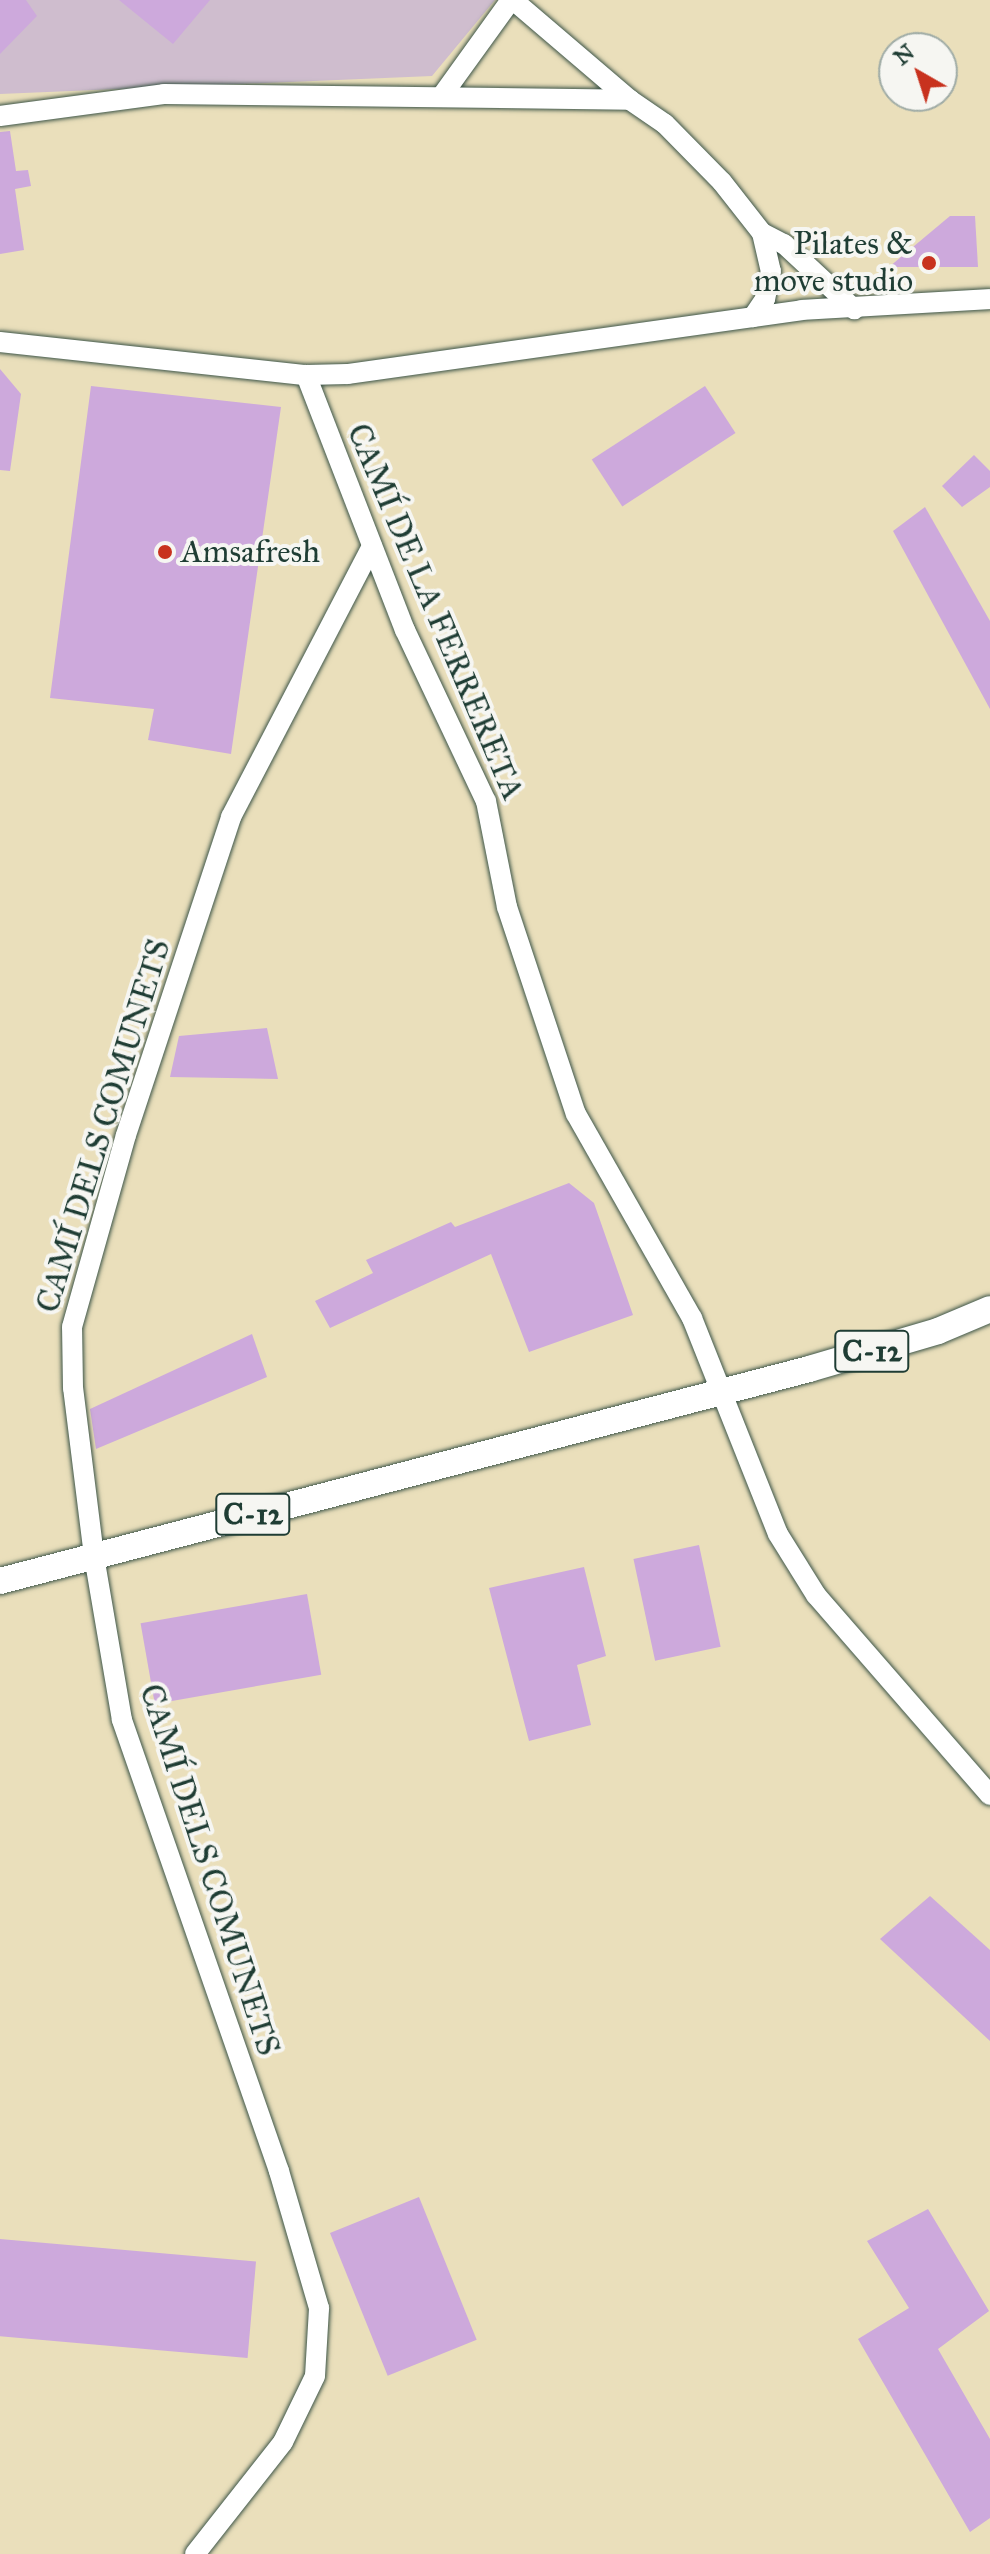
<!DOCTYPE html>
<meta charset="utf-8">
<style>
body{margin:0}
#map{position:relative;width:990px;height:2554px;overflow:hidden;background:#eadfbb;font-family:"IM FELL Great Primer",serif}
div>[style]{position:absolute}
.industrial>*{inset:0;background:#cfbdce}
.building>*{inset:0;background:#cda9dc;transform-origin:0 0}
.roads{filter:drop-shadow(0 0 2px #3d5548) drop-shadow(0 0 2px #3d5548)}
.minor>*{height:20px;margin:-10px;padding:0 10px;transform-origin:10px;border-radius:10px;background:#fff}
.major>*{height:26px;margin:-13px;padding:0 13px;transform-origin:13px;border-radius:13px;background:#fff}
.dots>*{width:22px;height:22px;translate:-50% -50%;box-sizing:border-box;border:4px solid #f6f6f2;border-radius:50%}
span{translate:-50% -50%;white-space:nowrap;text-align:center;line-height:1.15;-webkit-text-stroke:8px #f6f6f2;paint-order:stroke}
.shield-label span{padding:2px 6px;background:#f6f6f2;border:2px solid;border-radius:6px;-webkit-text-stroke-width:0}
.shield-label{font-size:30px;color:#1f3d34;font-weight:700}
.poi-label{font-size:32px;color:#1f3d34}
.right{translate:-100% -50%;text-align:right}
.left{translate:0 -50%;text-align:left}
.street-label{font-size:32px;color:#1f3d34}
.north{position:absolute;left:878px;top:32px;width:80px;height:80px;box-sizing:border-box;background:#f6f6f2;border:2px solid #a0aca6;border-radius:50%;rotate:321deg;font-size:22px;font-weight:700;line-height:32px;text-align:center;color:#1f3d34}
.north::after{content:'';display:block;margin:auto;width:28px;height:36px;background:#c8321e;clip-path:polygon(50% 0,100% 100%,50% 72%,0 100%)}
</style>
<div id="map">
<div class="industrial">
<div style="clip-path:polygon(0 0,495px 0,432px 76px,0 94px)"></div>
</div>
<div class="building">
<div style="clip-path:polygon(0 0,26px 0,37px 16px,0 54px)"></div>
<div style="clip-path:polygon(119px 0,210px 0,173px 44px)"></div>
<div style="clip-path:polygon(10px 131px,16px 171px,28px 170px,31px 186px,15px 189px,24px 250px,0 254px,0 132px)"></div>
<div style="clip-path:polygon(950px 216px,975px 216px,978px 267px,889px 267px)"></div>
<div style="clip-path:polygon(0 369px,21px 394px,10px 471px,0 470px)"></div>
<div style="clip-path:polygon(91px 386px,281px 407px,231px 754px,148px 740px,154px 709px,50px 698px)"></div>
<div style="left:705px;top:386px;width:56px;height:135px;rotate:57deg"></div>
<div style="clip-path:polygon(974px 455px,990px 471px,990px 487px,962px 507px,942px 486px)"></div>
<div style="clip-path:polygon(925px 507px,990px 621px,990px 709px,893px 531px)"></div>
<div style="clip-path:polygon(267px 1028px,278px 1079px,170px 1077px,179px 1036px)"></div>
<div style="clip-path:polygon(569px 1183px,594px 1203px,633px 1315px,529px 1352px,491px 1254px,330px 1328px,315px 1301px,373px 1273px,366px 1260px,451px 1222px,455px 1227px)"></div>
<div style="clip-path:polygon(252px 1334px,267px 1377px,96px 1449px,90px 1409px)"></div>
<div style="left:699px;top:1545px;width:104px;height:67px;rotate:78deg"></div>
<div style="clip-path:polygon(584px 1567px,606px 1656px,577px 1665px,591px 1725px,529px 1741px,489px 1588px)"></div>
<div style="left:307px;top:1594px;width:82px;height:169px;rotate:80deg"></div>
<div style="clip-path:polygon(930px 1896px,990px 1950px,990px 2041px,880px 1939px)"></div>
<div style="left:419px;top:2197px;width:154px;height:96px;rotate:68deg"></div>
<div style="clip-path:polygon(928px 2209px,989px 2311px,938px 2349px,990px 2439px,990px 2518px,970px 2532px,858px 2339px,909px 2308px,867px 2241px)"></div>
<div style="left:0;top:2239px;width:257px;height:97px;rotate:5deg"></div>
</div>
<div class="roads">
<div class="minor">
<div style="left:513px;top:0;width:154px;rotate:40.5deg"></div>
<div style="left:441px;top:97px;width:120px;rotate:-54.2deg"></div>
<div style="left:0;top:116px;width:165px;rotate:-7.6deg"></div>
<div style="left:164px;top:94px;width:466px;rotate:0.7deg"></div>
<div style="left:630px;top:100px;width:42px;rotate:34.4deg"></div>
<div style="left:665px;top:124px;width:81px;rotate:45.5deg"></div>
<div style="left:722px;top:182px;width:65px;rotate:51.9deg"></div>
<div style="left:762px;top:233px;width:39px;rotate:77deg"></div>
<div style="left:771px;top:271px;width:29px;rotate:102deg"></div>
<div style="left:765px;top:299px;width:22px;rotate:124deg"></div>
<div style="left:762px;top:233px;width:25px;rotate:27deg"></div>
<div style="left:784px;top:244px;width:96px;rotate:42.9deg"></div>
<div style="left:0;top:342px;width:308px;rotate:6.2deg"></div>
<div style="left:306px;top:375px;width:42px;rotate:-1.4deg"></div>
<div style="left:348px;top:374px;width:458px;rotate:-8deg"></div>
<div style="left:802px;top:310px;width:188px;rotate:-3.3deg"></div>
<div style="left:306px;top:375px;width:274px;rotate:68.8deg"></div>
<div style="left:405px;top:630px;width:189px;rotate:64.7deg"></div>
<div style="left:486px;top:801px;width:108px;rotate:78.8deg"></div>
<div style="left:507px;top:907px;width:218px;rotate:71.6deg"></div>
<div style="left:576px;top:1114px;width:235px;rotate:60.4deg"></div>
<div style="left:692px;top:1318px;width:232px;rotate:68.3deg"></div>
<div style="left:778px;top:1534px;width:72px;rotate:58.1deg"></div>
<div style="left:816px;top:1595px;width:265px;rotate:49deg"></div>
<div style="left:195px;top:2554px;width:142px;rotate:-51.8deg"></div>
<div style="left:283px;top:2442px;width:73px;rotate:-64.1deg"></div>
<div style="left:315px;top:2376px;width:68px;rotate:-86.6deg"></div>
<div style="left:319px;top:2308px;width:143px;rotate:-106.3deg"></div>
<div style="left:279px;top:2171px;width:478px;rotate:-109.2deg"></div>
<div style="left:122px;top:1720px;width:166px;rotate:-99.7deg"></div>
<div style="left:94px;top:1556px;width:169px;rotate:-97.1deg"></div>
<div style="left:73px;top:1388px;width:61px;rotate:-90.9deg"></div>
<div style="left:72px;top:1327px;width:199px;rotate:-74.3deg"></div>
<div style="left:126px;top:1135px;width:335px;rotate:-71.7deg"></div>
<div style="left:231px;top:817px;width:305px;rotate:-62.5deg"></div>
</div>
<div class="major">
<div style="left:0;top:1581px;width:836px;rotate:-14.68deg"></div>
<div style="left:809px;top:1369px;width:134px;rotate:-16.4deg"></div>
<div style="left:938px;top:1331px;width:56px;rotate:-22.9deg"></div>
</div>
</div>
<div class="dots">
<div style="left:929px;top:263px;background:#c8321e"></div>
<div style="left:165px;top:552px;background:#c8321e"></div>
</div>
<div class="shield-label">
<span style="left:872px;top:1351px">C-12</span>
<span style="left:253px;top:1514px">C-12</span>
</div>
<div class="poi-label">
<span class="right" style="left:913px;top:263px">Pilates &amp;<br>move studio</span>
<span class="left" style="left:181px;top:552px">Amsafresh</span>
</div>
<div class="street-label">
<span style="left:435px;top:612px;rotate:67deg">CAMÍ DE LA FERRERETA</span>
<span style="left:104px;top:1126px;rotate:-73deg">CAMÍ DELS COMUNETS</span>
<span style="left:209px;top:1870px;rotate:72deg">CAMÍ DELS COMUNETS</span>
</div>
<div class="north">N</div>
</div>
